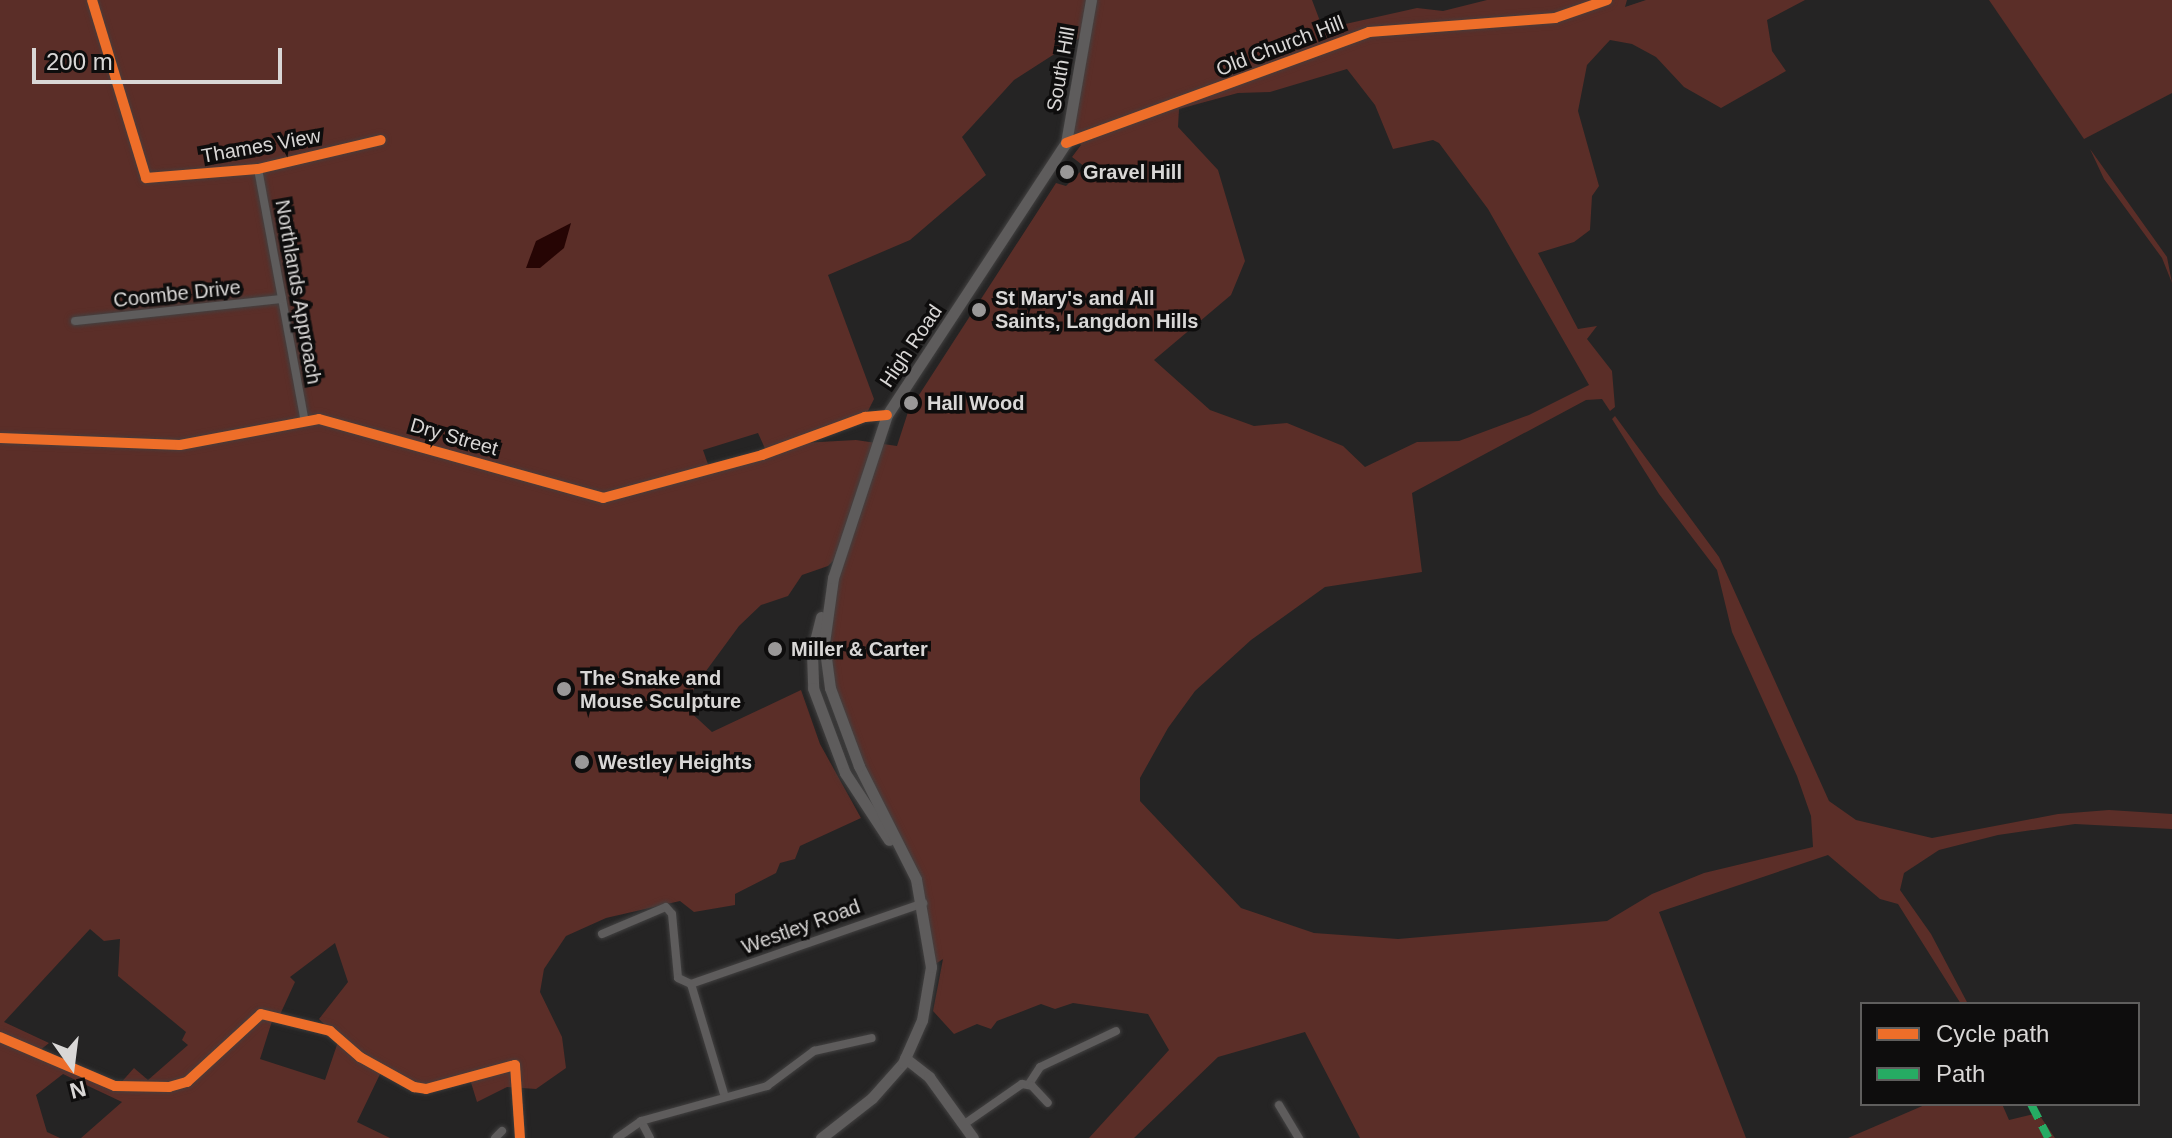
<!DOCTYPE html>
<style>
body{margin:0}
#map{position:relative;width:2172px;height:1138px;overflow:hidden;background:#252424;font-family:Helvetica,sans-serif}
div>[style]{position:absolute}
.green>*{inset:0;background:#5b2e28}
.water>*{inset:0;background:#260504}
.roads{filter:drop-shadow(0 0 2px #424141) drop-shadow(0 0 2px #424141)}
.street>*{height:8px;margin:-4px;padding:0 4px;transform-origin:4px;border-radius:4px;background:#5e5c5c}
.secondary>*{height:11px;margin:-5.5px;padding:0 5.5px;transform-origin:5.5px;border-radius:5.5px;background:#5e5c5c}
.quiet>*{height:8px;margin-top:-4px;transform-origin:0;background:repeating-linear-gradient(90deg,#26ab63 0 16px,transparent 0 24px)}
.cycleway>*{height:10px;margin:-5px;padding:0 5px;transform-origin:5px;border-radius:5px;background:#ee6e29}
.dots>*{width:22px;height:22px;translate:-50% -50%;box-sizing:border-box;border:4px solid #0e0d0d;border-radius:50%}
span{translate:-50% -50%;white-space:nowrap;text-align:center;line-height:1.15;-webkit-text-stroke:7px #0e0d0d;paint-order:stroke}
.street-label{font-size:20px;color:#d9d7d6}
.poi-label{font-size:20px;color:#d9d7d6;font-weight:700}
.left{translate:0 -50%;text-align:left}
.legend{position:absolute;left:1860px;top:1002px;width:280px;height:104px;box-sizing:border-box;background:#0e0d0d;border:2px solid #5f5e5d;margin:0;padding:10px 14px;list-style:none;font-size:24px;color:#d9d7d6}
.legend li{display:flex;align-items:center;gap:16px;height:40px}
.legend b{width:40px;border:2px solid #5f5e5d}
.north{position:absolute;left:32px;top:1026px;width:80px;height:80px;-webkit-text-stroke:6px #0e0d0d;paint-order:stroke;rotate:166deg;font-size:22px;font-weight:700;line-height:32px;text-align:center;color:#d9d7d6}
.north::after{content:'';display:block;margin:auto;width:28px;height:36px;background:#d9d7d6;clip-path:polygon(50% 0,100% 100%,50% 72%,0 100%)}
.scale{position:absolute;left:32px;top:48px;width:250px;height:36px;box-sizing:border-box;border:4px solid #d9d7d6;border-top:0;padding-left:10px;font-size:24px;line-height:28px;white-space:nowrap;color:#d9d7d6;-webkit-text-stroke:6px #0e0d0d;paint-order:stroke}
</style>
<div id="map">
<div class="green">
<div style="clip-path:polygon(evenodd,0 0,1312px 0,1323px 29px,1417px 8px,1443px 11px,1487px 0,1627px 0,1625px 7px,1646px 0,1805px 0,1767px 20px,1772px 51px,1786px 71px,1721px 108px,1684px 87px,1656px 57px,1632px 44px,1610px 40px,1587px 65px,1578px 111px,1599px 186px,1592px 196px,1590px 230px,1574px 242px,1538px 253px,1578px 329px,1597px 326px,1587px 339px,1612px 371px,1615px 407px,1610px 411px,1602px 399px,1586px 400px,1412px 493px,1422px 572px,1325px 587px,1251px 640px,1195px 691px,1168px 728px,1140px 778px,1140px 801px,1241px 908px,1314px 933px,1398px 939px,1607px 921px,1652px 894px,1704px 873px,1813px 847px,1811px 816px,1797px 776px,1732px 632px,1717px 570px,1659px 494px,1612px 419px,1615px 416px,1719px 557px,1829px 801px,1856px 820px,1932px 838px,2058px 814px,2109px 810px,2172px 814px,2172px 829px,2075px 824px,1998px 835px,1939px 850px,1904px 873px,1900px 890px,1931px 934px,1968px 1004px,1961px 1004px,1898px 904px,1880px 899px,1828px 855px,1659px 912px,1746px 1138px,1360px 1138px,1305px 1032px,1218px 1057px,1134px 1138px,1089px 1138px,1169px 1050px,1148px 1014px,1073px 1003px,1055px 1009px,1041px 1004px,997px 1021px,991px 1029px,977px 1024px,954px 1034px,933px 1011px,943px 959px,931px 967px,923px 903px,859px 766px,825px 661px,839px 555px,828px 566px,802px 575px,788px 596px,761px 605px,739px 626px,695px 686px,687px 709px,712px 732px,801px 690px,820px 744px,861px 818px,800px 846px,795px 859px,780px 863px,776px 873px,735px 894px,735px 905px,694px 912px,680px 901px,606px 918px,566px 936px,544px 969px,540px 992px,562px 1037px,566px 1068px,536px 1089px,507px 1087px,477px 1102px,469px 1076px,426px 1089px,381px 1072px,357px 1122px,390px 1138px,81px 1138px,122px 1102px,63px 1074px,36px 1095px,47px 1132px,60px 1138px,0 1138px,0 0,1084px 35px,1072px 133px,1081px 145px,1072px 157px,1085px 167px,1066px 186px,1056px 183px,908px 412px,897px 446px,856px 440px,801px 443px,710px 470px,703px 450px,758px 433px,767px 453px,865px 417px,874px 399px,828px 275px,910px 240px,986px 175px,962px 137px,1014px 80px,1084px 35px,0 0,1347px 69px,1375px 105px,1393px 149px,1433px 140px,1439px 143px,1488px 209px,1589px 385px,1529px 415px,1459px 441px,1417px 442px,1365px 467px,1343px 446px,1287px 423px,1254px 426px,1210px 410px,1154px 360px,1231px 295px,1245px 261px,1218px 170px,1178px 127px,1179px 109px,1238px 93px,1270px 92px,1347px 69px,0 0,90px 929px,104px 941px,120px 939px,118px 976px,186px 1032px,182px 1040px,188px 1045px,148px 1080px,134px 1068px,118px 1086px,39px 1051px,49px 1043px,4px 1022px,90px 929px,0 0,335px 943px,348px 982px,319px 1019px,339px 1039px,325px 1080px,260px 1059px,273px 1018px,278px 1019px,295px 982px,290px 977px,335px 943px)"></div>
<div style="clip-path:polygon(1989px 0,2172px 0,2172px 93px,2084px 139px)"></div>
<div style="clip-path:polygon(2090px 149px,2167px 257px,2172px 283px,2162px 258px,2104px 179px)"></div>
<div style="clip-path:polygon(1927px 1104px,2002px 1104px,2009px 1120px,2038px 1113px,2055px 1138px,1848px 1138px)"></div>
</div>
<div class="water">
<div style="clip-path:polygon(571px 223px,564px 248px,540px 268px,526px 268px,536px 241px)"></div>
</div>
<div class="roads">
<div class="street">
<div style="left:92px;top:0;width:186px;rotate:73.1deg"></div>
<div style="left:146px;top:178px;width:112px;rotate:-4.6deg"></div>
<div style="left:258px;top:169px;width:126px;rotate:-13.3deg"></div>
<div style="left:1066px;top:143px;width:323px;rotate:-20.1deg"></div>
<div style="left:1369px;top:32px;width:187px;rotate:-4.3deg"></div>
<div style="left:1555px;top:18px;width:55px;rotate:-19.1deg"></div>
<div style="left:258px;top:169px;width:257px;rotate:79.5deg"></div>
<div style="left:75px;top:321px;width:208px;rotate:-6.1deg"></div>
<div style="left:0;top:438px;width:180px;rotate:2.2deg"></div>
<div style="left:180px;top:445px;width:141px;rotate:-10.6deg"></div>
<div style="left:319px;top:419px;width:295px;rotate:15.5deg"></div>
<div style="left:603px;top:498px;width:165px;rotate:-15.1deg"></div>
<div style="left:762px;top:455px;width:110px;rotate:-20.3deg"></div>
<div style="left:865px;top:417px;width:22px;rotate:-5deg"></div>
<div style="left:602px;top:934px;width:69px;rotate:-22.9deg"></div>
<div style="left:666px;top:907px;width:9px;rotate:49deg"></div>
<div style="left:672px;top:914px;width:64px;rotate:84.6deg"></div>
<div style="left:678px;top:978px;width:14px;rotate:25deg"></div>
<div style="left:691px;top:984px;width:118px;rotate:73.3deg"></div>
<div style="left:691px;top:984px;width:246px;rotate:-19.2deg"></div>
<div style="left:0;top:1037px;width:125px;rotate:23.1deg"></div>
<div style="left:115px;top:1086px;width:54px;rotate:1.1deg"></div>
<div style="left:169px;top:1087px;width:19px;rotate:-16deg"></div>
<div style="left:187px;top:1082px;width:100px;rotate:-42.6deg"></div>
<div style="left:261px;top:1014px;width:71px;rotate:13.8deg"></div>
<div style="left:330px;top:1031px;width:40px;rotate:41deg"></div>
<div style="left:360px;top:1057px;width:62px;rotate:29.1deg"></div>
<div style="left:414px;top:1087px;width:12px;rotate:9deg"></div>
<div style="left:426px;top:1089px;width:92px;rotate:-15.1deg"></div>
<div style="left:515px;top:1065px;width:73px;rotate:86.1deg"></div>
<div style="left:1029px;top:1084px;width:20px;rotate:-57deg"></div>
<div style="left:1040px;top:1067px;width:84px;rotate:-25.3deg"></div>
<div style="left:1279px;top:1105px;width:39px;rotate:59deg"></div>
<div style="left:641px;top:1121px;width:19px;rotate:62deg"></div>
<div style="left:963px;top:1125px;width:72px;rotate:-34.8deg"></div>
<div style="left:1022px;top:1084px;width:10px;rotate:11deg"></div>
<div style="left:1032px;top:1086px;width:23px;rotate:47deg"></div>
<div style="left:495px;top:1138px;width:10px;rotate:-45deg"></div>
<div style="left:617px;top:1138px;width:29px;rotate:-35deg"></div>
<div style="left:641px;top:1121px;width:131px;rotate:-15.5deg"></div>
<div style="left:767px;top:1086px;width:59px;rotate:-36.7deg"></div>
<div style="left:814px;top:1051px;width:59px;rotate:-12.6deg"></div>
</div>
<div class="secondary">
<div style="left:821px;top:617px;width:37px;rotate:104deg"></div>
<div style="left:812px;top:653px;width:35px;rotate:88deg"></div>
<div style="left:813px;top:688px;width:91px;rotate:69.4deg"></div>
<div style="left:845px;top:773px;width:80px;rotate:56.7deg"></div>
<div style="left:905px;top:1058px;width:31px;rotate:38deg"></div>
<div style="left:929px;top:1077px;width:75px;rotate:54.2deg"></div>
<div style="left:821px;top:1138px;width:65px;rotate:-38.1deg"></div>
<div style="left:872px;top:1098px;width:47px;rotate:-48.5deg"></div>
<div style="left:903px;top:1063px;width:47px;rotate:-66.2deg"></div>
<div style="left:922px;top:1020px;width:54px;rotate:-80.4deg"></div>
<div style="left:931px;top:967px;width:89px;rotate:-99.7deg"></div>
<div style="left:916px;top:879px;width:127px;rotate:-116.8deg"></div>
<div style="left:859px;top:766px;width:83px;rotate:-110.4deg"></div>
<div style="left:830px;top:688px;width:45px;rotate:-97.6deg"></div>
<div style="left:824px;top:643px;width:66px;rotate:-82.1deg"></div>
<div style="left:833px;top:578px;width:172px;rotate:-71.7deg"></div>
<div style="left:887px;top:415px;width:326px;rotate:-56.7deg"></div>
<div style="left:1066px;top:143px;width:145px;rotate:-80.1deg"></div>
</div>
</div>
<div class="quiet">
<div style="left:2031px;top:1104px;width:38px;rotate:63deg"></div>
</div>
<div class="cycleway">
<div style="left:92px;top:0;width:186px;rotate:73.1deg"></div>
<div style="left:146px;top:178px;width:112px;rotate:-4.6deg"></div>
<div style="left:258px;top:169px;width:126px;rotate:-13.3deg"></div>
<div style="left:1066px;top:143px;width:323px;rotate:-20.1deg"></div>
<div style="left:1369px;top:32px;width:187px;rotate:-4.3deg"></div>
<div style="left:1555px;top:18px;width:55px;rotate:-19.1deg"></div>
<div style="left:0;top:438px;width:180px;rotate:2.2deg"></div>
<div style="left:180px;top:445px;width:141px;rotate:-10.6deg"></div>
<div style="left:319px;top:419px;width:295px;rotate:15.5deg"></div>
<div style="left:603px;top:498px;width:165px;rotate:-15.1deg"></div>
<div style="left:762px;top:455px;width:110px;rotate:-20.3deg"></div>
<div style="left:865px;top:417px;width:22px;rotate:-5deg"></div>
<div style="left:0;top:1037px;width:125px;rotate:23.1deg"></div>
<div style="left:115px;top:1086px;width:54px;rotate:1.1deg"></div>
<div style="left:169px;top:1087px;width:19px;rotate:-16deg"></div>
<div style="left:187px;top:1082px;width:100px;rotate:-42.6deg"></div>
<div style="left:261px;top:1014px;width:71px;rotate:13.8deg"></div>
<div style="left:330px;top:1031px;width:40px;rotate:41deg"></div>
<div style="left:360px;top:1057px;width:62px;rotate:29.1deg"></div>
<div style="left:414px;top:1087px;width:12px;rotate:9deg"></div>
<div style="left:426px;top:1089px;width:92px;rotate:-15.1deg"></div>
<div style="left:515px;top:1065px;width:73px;rotate:86.1deg"></div>
</div>
<div class="dots">
<div style="left:1067px;top:172px;background:#9a9898"></div>
<div style="left:979px;top:310px;background:#9a9898"></div>
<div style="left:911px;top:403px;background:#9a9898"></div>
<div style="left:775px;top:649px;background:#9a9898"></div>
<div style="left:564px;top:689px;background:#9a9898"></div>
<div style="left:582px;top:762px;background:#9a9898"></div>
</div>
<div class="street-label">
<span style="left:1280px;top:46px;rotate:-21deg">Old Church Hill</span>
<span style="left:1061px;top:69px;rotate:-80deg">South Hill</span>
<span style="left:261px;top:146px;rotate:-10deg">Thames View</span>
<span style="left:298px;top:292px;rotate:80deg">Northlands Approach</span>
<span style="left:177px;top:294px;rotate:-6deg">Coombe Drive</span>
<span style="left:911px;top:346px;rotate:-56deg">High Road</span>
<span style="left:454px;top:437px;rotate:16deg">Dry Street</span>
<span style="left:801px;top:927px;rotate:-20deg">Westley Road</span>
</div>
<div class="poi-label">
<span class="left" style="left:1083px;top:172px">Gravel Hill</span>
<span class="left" style="left:995px;top:310px">St Mary's and All<br>Saints, Langdon Hills</span>
<span class="left" style="left:927px;top:403px">Hall Wood</span>
<span class="left" style="left:791px;top:649px">Miller &amp; Carter</span>
<span class="left" style="left:580px;top:690px">The Snake and<br>Mouse Sculpture</span>
<span class="left" style="left:598px;top:762px">Westley Heights</span>
</div>
<ul class="legend">
<li><b style="height:10px;background:#ee6e29"></b>Cycle path</li>
<li><b style="height:10px;background:#26ab63"></b>Path</li>
</ul>
<div class="north">N</div>
<div class="scale">200 m</div>
</div>
